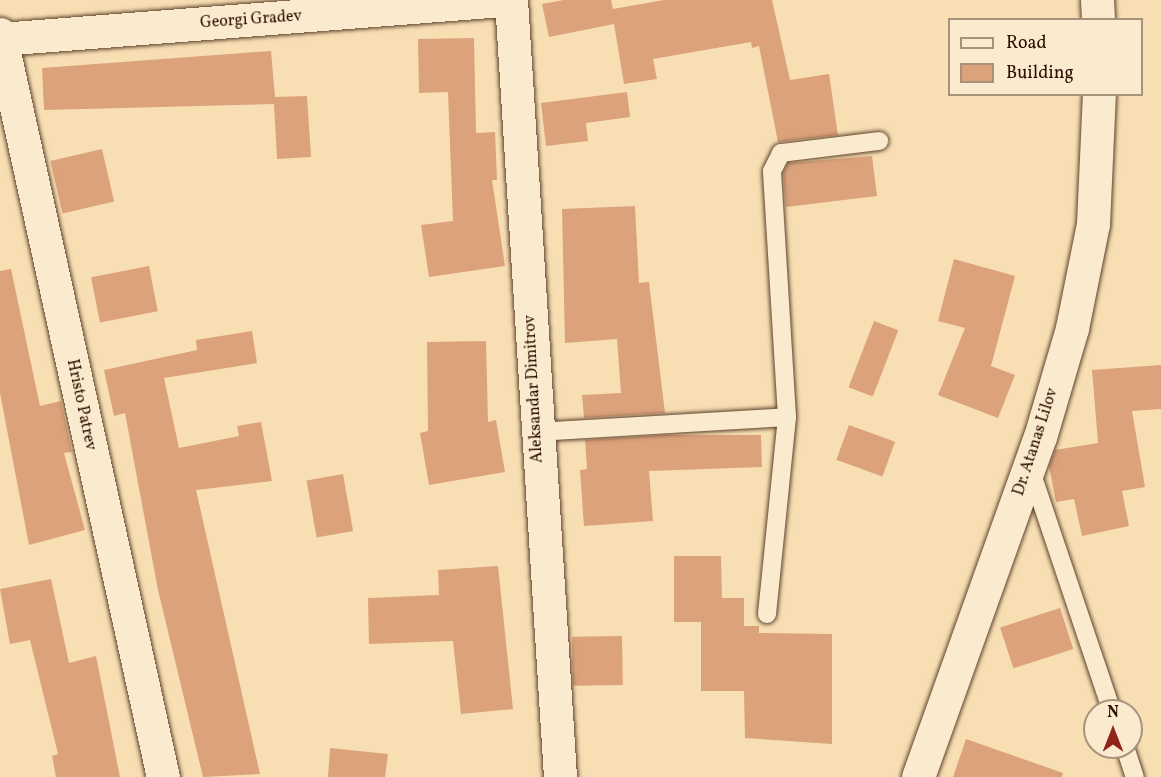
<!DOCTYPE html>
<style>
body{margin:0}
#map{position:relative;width:1161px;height:777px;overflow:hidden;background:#f8dfb3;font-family:Vollkorn,serif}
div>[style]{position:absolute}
.building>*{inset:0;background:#dba27b;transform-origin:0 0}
.roads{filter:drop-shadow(0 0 2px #5f422d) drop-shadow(0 0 2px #5f422d)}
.lane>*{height:18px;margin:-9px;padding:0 9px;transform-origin:9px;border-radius:9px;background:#faeace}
.street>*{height:33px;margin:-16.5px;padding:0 16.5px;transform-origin:16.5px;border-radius:16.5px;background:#faeace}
span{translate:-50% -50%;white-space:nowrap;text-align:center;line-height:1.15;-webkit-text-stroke:6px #faeace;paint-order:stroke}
.street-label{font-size:16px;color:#2c0d00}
.legend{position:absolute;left:948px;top:18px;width:195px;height:78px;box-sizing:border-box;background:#faeace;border:2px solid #a8927c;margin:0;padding:8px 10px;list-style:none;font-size:18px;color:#2c0d00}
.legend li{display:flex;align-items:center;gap:12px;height:30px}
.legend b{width:30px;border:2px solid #a8927c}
.north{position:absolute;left:1083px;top:699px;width:60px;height:60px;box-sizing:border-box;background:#faeace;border:2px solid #a8927c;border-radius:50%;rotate:0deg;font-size:16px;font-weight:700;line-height:24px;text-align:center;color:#2c0d00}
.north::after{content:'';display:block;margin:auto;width:21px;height:27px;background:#8f2418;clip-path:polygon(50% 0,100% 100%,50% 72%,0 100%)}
</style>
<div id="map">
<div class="building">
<div style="clip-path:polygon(564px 0,611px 0,613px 9px,664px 0,772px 0,790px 80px,829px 74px,838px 135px,778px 142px,759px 46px,752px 48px,751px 42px,653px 59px,657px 79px,624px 84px,614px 24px,549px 37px,542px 4px)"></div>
<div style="clip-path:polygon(474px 38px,476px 133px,495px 132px,497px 180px,492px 180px,505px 266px,429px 277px,421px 225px,453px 221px,448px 92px,419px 93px,418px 39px)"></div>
<div style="clip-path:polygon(271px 51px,275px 97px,307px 96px,311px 157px,277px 159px,274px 104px,44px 110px,42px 68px)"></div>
<div style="clip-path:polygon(627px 92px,630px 117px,586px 123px,588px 141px,546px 146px,541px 103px)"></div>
<div style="left:102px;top:149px;width:54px;height:53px;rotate:77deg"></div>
<div style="clip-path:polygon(872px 156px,877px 196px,786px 207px,783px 173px,788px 163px)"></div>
<div style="clip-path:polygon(635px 206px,639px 283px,649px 282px,665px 413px,584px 418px,582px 395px,621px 393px,617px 339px,565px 343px,562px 209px)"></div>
<div style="clip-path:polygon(954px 259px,1015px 276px,991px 366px,1015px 375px,998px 418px,938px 395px,965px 328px,938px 321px)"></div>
<div style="left:149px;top:266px;width:46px;height:59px;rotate:79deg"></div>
<div style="clip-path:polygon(11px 269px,40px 406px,61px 401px,72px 452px,64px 453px,85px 530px,29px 545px,0 393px,0 271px)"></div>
<div style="left:874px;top:321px;width:26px;height:71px;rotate:21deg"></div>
<div style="clip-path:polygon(252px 331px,257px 363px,164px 378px,179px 448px,239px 436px,237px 426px,261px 422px,272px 481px,196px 490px,260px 774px,203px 777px,158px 590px,125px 413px,114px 416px,104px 370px,197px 350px,196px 340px)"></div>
<div style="clip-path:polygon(486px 341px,488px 422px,496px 420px,505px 472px,429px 485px,420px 433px,428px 431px,427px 342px)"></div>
<div style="clip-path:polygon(1161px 365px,1161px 409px,1132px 411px,1145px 487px,1122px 491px,1129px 526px,1082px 536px,1074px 499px,1056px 502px,1049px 466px,1055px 450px,1098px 443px,1092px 370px)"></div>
<div style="left:849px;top:425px;width:49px;height:37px;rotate:20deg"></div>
<div style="clip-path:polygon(667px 435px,761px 435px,762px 467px,649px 471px,653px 521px,584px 526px,580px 470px,587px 469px,585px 440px)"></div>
<div style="left:343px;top:474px;width:58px;height:37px;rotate:80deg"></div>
<div style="clip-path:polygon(674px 556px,721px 556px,722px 598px,744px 598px,744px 626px,759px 626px,759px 633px,832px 634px,832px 744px,745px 738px,744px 691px,701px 691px,701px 622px,674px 622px)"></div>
<div style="clip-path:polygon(498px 566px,513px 709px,461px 714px,453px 641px,369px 644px,368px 598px,439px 595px,438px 570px)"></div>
<div style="clip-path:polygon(51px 579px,69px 663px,96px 656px,120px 777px,56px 777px,52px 756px,58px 754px,30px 640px,10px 644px,0 589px)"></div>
<div style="left:1060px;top:608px;width:43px;height:63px;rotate:72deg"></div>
<div style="left:622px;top:636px;width:49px;height:50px;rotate:89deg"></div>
<div style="clip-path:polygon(966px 739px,1063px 773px,1062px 777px,953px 777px)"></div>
<div style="clip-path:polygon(330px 748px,388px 754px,385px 777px,328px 777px)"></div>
</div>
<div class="roads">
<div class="lane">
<div style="left:537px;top:432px;width:250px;rotate:-3.4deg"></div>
<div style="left:1031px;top:471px;width:253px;rotate:71.4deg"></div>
<div style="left:767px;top:614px;width:198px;rotate:-84.2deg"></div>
<div style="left:787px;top:417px;width:246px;rotate:-93.5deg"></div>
<div style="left:772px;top:171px;width:20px;rotate:-63deg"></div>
<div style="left:781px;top:153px;width:99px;rotate:-7deg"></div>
<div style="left:1125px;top:747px;width:32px;rotate:72deg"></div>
</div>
<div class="street">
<div style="left:511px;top:0;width:779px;rotate:86.39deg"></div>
<div style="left:1097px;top:0;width:20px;rotate:87deg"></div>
<div style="left:0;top:34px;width:761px;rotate:77.63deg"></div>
<div style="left:0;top:39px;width:504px;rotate:-4.44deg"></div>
<div style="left:918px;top:777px;width:361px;rotate:-70.3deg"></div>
<div style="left:1040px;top:437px;width:114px;rotate:-73.6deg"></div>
<div style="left:1072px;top:328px;width:106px;rotate:-78.6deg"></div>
<div style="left:1093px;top:224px;width:130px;rotate:-87.4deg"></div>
</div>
</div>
<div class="street-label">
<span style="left:251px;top:20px;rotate:-4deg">Georgi Gradev</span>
<span style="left:534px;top:389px;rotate:-93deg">Aleksandar Dimitrov</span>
<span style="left:81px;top:405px;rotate:78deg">Hristo Patrev</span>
<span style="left:1036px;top:442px;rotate:-72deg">Dr. Atanas Lilov</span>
</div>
<ul class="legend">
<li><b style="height:8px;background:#faeace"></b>Road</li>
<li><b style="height:16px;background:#dba27b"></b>Building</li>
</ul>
<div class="north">N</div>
</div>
